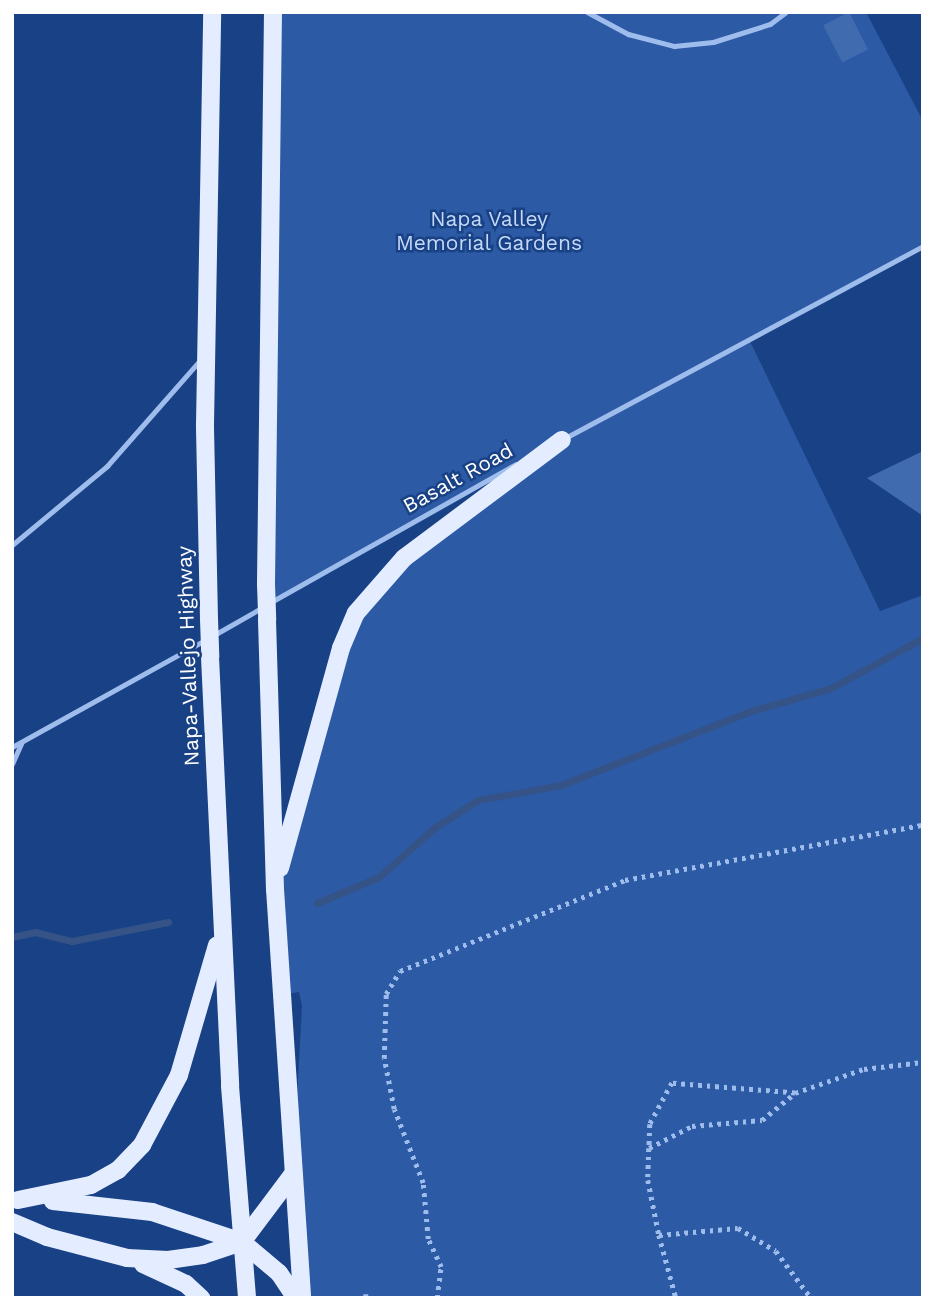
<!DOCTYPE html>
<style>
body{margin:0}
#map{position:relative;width:935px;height:1310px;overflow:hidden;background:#194185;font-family:"Work Sans",sans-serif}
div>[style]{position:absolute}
.green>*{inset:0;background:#2c5aa4}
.stream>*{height:7px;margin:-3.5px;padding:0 3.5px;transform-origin:3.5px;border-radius:3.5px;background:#355386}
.building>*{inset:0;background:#416baf;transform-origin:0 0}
.path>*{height:4.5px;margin-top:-2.25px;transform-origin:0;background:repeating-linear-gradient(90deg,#9fbdec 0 3.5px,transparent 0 8.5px)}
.service>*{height:5px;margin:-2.5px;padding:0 2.5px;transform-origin:2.5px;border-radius:2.5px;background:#9fbdec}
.primary>*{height:18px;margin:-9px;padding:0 9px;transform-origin:9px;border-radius:9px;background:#e4edff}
.primary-bridge>*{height:18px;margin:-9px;padding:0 9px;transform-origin:9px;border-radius:9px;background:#e4edff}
span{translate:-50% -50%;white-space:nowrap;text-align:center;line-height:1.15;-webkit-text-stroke:5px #194185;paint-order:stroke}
.park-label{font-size:21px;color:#c4d9f9}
.street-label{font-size:21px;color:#fff}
.frame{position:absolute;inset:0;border:14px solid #fff;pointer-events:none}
</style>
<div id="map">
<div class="green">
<div style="clip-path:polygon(273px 12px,866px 12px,923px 121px,923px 246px,749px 339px,880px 611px,923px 595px,923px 1298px,302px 1298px,293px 1174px,302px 1006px,299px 992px,281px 995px,275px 889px,341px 649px,375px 587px,556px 444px,270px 602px)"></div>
</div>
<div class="stream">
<div style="left:317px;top:903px;width:67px;rotate:-22.8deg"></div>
<div style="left:379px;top:877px;width:74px;rotate:-41.7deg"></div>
<div style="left:434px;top:828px;width:52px;rotate:-32.5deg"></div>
<div style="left:478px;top:800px;width:84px;rotate:-10.2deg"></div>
<div style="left:561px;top:785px;width:204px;rotate:-21.3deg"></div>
<div style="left:751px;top:711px;width:83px;rotate:-16deg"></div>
<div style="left:831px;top:688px;width:105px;rotate:-28.5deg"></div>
<div style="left:12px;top:937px;width:24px;rotate:-12deg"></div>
<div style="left:35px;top:932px;width:38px;rotate:14deg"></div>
<div style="left:72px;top:941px;width:98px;rotate:-11.2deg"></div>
</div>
<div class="building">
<div style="left:849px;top:12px;width:42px;height:29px;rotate:63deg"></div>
<div style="clip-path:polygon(923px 451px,923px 516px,867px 478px)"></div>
</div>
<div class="path">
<div style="left:795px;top:1093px;width:73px;rotate:-19.2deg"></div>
<div style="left:864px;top:1069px;width:59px;rotate:-6.8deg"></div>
<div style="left:649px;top:1148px;width:48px;rotate:-27.1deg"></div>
<div style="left:692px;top:1126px;width:70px;rotate:-4.9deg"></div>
<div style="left:762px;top:1120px;width:43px;rotate:-39.3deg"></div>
<div style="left:795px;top:1093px;width:123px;rotate:-175.4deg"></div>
<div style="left:672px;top:1083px;width:47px;rotate:118.2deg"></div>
<div style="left:650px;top:1124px;width:24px;rotate:92deg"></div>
<div style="left:649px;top:1148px;width:32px;rotate:92deg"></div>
<div style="left:648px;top:1180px;width:56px;rotate:78.7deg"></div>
<div style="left:659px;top:1235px;width:79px;rotate:-5.1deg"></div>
<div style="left:738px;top:1228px;width:44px;rotate:31.2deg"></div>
<div style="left:776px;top:1251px;width:59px;rotate:53.3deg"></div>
<div style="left:659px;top:1235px;width:65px;rotate:74.9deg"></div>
<div style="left:366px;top:1294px;width:4px;rotate:90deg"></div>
<div style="left:437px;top:1298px;width:31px;rotate:-83deg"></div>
<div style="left:441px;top:1267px;width:31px;rotate:-115deg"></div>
<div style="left:428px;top:1239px;width:56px;rotate:-95.1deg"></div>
<div style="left:423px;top:1183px;width:79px;rotate:-111.4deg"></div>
<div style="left:394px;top:1109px;width:52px;rotate:-101.1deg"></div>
<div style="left:384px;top:1058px;width:64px;rotate:-88.2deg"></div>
<div style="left:386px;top:994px;width:27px;rotate:-59deg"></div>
<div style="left:400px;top:971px;width:243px;rotate:-22deg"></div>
<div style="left:625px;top:880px;width:303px;rotate:-10.5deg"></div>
</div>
<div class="service">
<div style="left:587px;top:12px;width:47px;rotate:28.2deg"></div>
<div style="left:628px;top:34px;width:48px;rotate:14.6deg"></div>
<div style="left:674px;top:46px;width:39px;rotate:-6deg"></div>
<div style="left:713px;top:42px;width:60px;rotate:-17.5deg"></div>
<div style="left:770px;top:24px;width:20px;rotate:-37deg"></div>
<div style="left:565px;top:438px;width:406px;rotate:-28.2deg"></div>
<div style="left:12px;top:545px;width:124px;rotate:-39.7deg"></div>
<div style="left:107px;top:466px;width:142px;rotate:-48.7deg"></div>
<div style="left:271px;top:602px;width:281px;rotate:-29.4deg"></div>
<div style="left:214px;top:635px;width:56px;rotate:-29.7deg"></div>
<div style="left:12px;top:747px;width:221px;rotate:-29deg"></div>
<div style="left:12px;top:764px;width:24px;rotate:-66deg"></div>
</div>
<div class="primary">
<div style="left:266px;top:584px;width:572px;rotate:-89.3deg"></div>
<div style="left:209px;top:619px;width:194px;rotate:-91.2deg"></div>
<div style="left:205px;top:425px;width:413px;rotate:-89deg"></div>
<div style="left:267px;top:620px;width:269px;rotate:88.3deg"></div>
<div style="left:275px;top:889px;width:410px;rotate:86.2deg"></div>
<div style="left:210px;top:657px;width:429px;rotate:87.3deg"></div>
<div style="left:230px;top:1086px;width:213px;rotate:85.4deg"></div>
<div style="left:280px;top:868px;width:228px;rotate:-74.5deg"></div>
<div style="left:341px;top:648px;width:38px;rotate:-67deg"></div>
<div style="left:356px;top:613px;width:73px;rotate:-48.9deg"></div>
<div style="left:404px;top:558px;width:197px;rotate:-36.8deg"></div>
<div style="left:18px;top:1200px;width:75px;rotate:-11.6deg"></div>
<div style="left:91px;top:1185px;width:31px;rotate:-29deg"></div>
<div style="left:118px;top:1170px;width:35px;rotate:-46deg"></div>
<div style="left:142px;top:1145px;width:79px;rotate:-62.1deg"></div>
<div style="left:179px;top:1075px;width:135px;rotate:-73.7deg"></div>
<div style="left:53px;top:1201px;width:100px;rotate:6.3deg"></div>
<div style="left:152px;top:1212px;width:95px;rotate:18.4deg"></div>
<div style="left:242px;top:1242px;width:48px;rotate:40deg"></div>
<div style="left:279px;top:1273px;width:30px;rotate:56deg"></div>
<div style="left:12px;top:1222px;width:38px;rotate:23deg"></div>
<div style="left:47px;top:1237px;width:83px;rotate:14.7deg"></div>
<div style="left:127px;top:1258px;width:41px;rotate:2.8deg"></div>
<div style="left:168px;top:1260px;width:35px;rotate:-8deg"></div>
<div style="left:203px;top:1255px;width:41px;rotate:-18.4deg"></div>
<div style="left:242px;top:1242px;width:85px;rotate:-53.1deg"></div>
<div style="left:143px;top:1264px;width:47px;rotate:24.9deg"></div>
<div style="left:186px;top:1284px;width:21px;rotate:43deg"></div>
</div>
<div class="primary-bridge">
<div style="left:266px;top:584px;width:36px;rotate:88deg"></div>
<div style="left:209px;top:619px;width:38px;rotate:88deg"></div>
</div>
<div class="park-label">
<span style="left:489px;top:231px">Napa Valley<br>Memorial Gardens</span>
</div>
<div class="street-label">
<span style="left:458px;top:478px;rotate:-29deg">Basalt Road</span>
<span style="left:188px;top:656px;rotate:-92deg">Napa-Vallejo Highway</span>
</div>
<div class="frame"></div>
</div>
